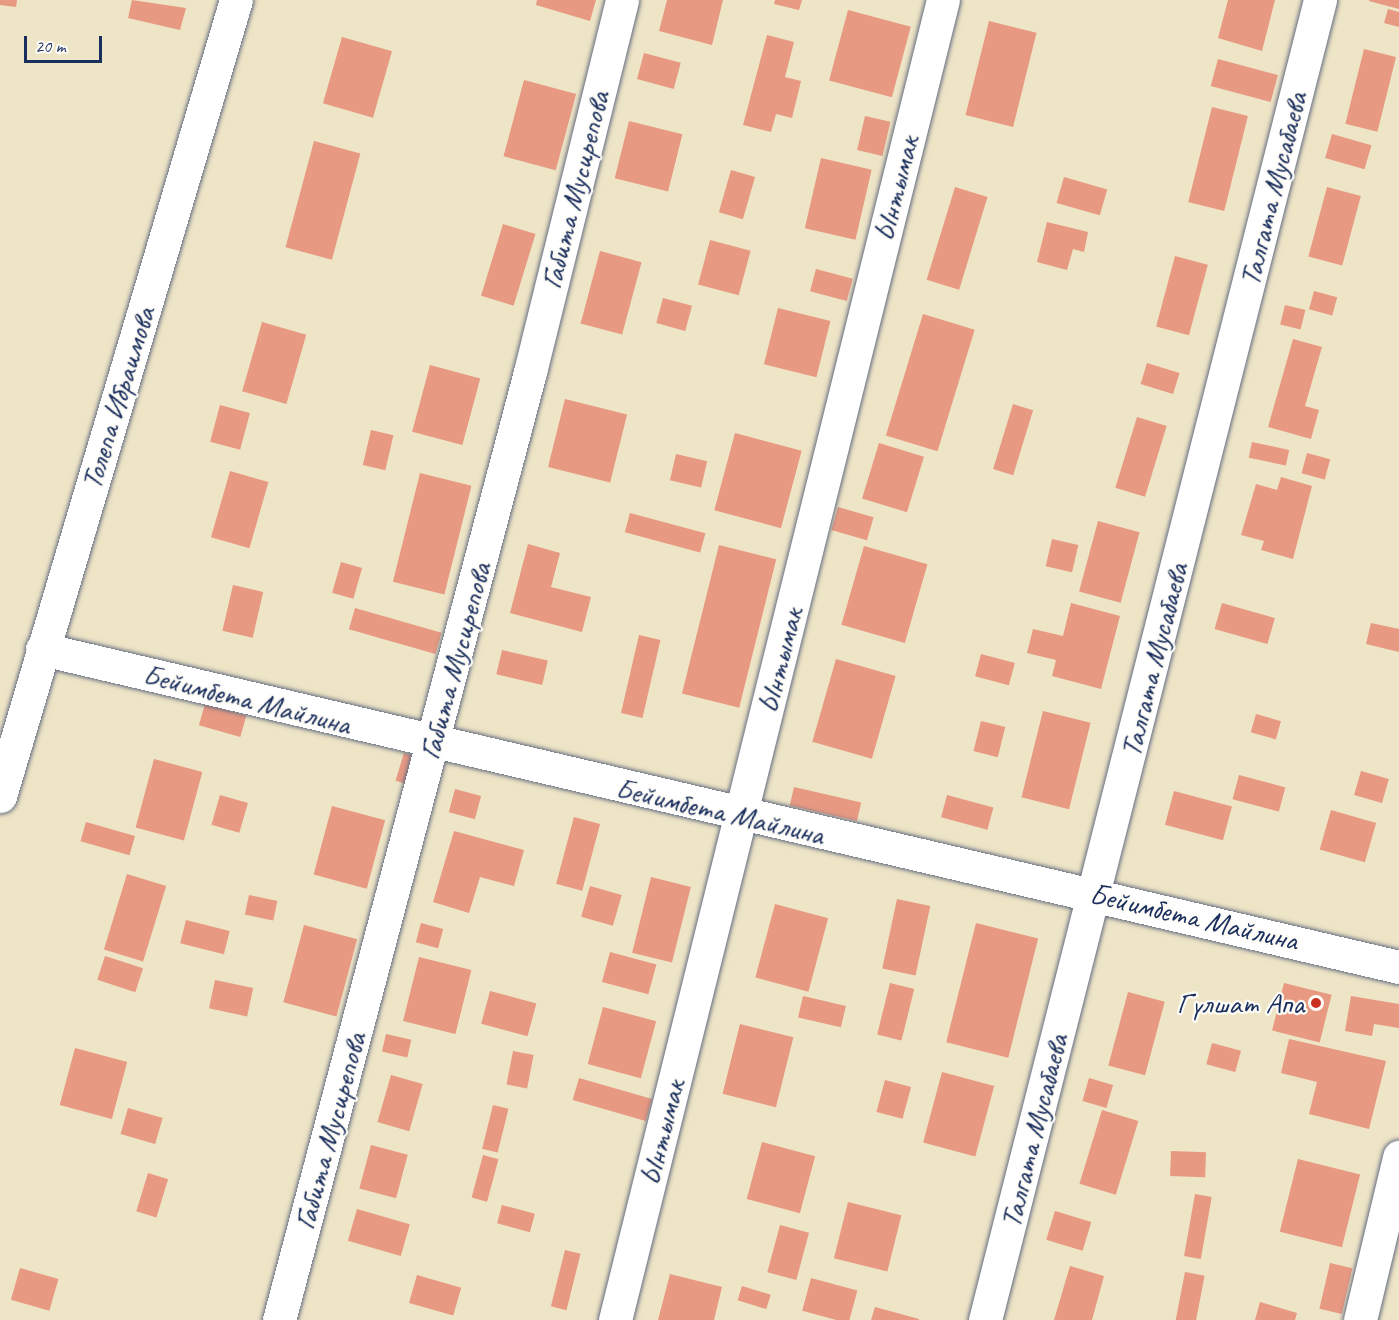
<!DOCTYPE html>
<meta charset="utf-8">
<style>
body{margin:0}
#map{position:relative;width:1399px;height:1320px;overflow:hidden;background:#eee4c6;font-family:Caveat,sans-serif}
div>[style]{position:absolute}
.building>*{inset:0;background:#e79982;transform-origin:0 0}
.roads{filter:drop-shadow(0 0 2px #656e82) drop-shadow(0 0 2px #656e82)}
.minor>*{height:33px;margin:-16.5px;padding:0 16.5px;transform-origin:16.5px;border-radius:16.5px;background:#fff}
.dots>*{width:16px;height:16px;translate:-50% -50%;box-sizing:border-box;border:3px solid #fdfcf7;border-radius:50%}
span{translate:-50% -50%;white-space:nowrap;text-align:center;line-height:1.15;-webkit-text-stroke:4.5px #fdfcf7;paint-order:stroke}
.street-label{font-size:30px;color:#1b2f5e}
.poi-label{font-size:30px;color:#1b2f5e}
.right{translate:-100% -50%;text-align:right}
.scale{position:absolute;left:24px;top:36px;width:78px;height:27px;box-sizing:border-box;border:3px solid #1b2f5e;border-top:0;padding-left:8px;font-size:18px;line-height:21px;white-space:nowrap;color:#1b2f5e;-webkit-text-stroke:4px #fdfcf7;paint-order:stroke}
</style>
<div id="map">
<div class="building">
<div style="clip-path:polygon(0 0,17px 0,16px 7px,0 5px)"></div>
<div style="clip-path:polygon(132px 0,186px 8px,180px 30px,128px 18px)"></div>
<div style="clip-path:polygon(537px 0,596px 0,590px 21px,536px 5px)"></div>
<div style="clip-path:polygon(667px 0,723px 0,712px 45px,659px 31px)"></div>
<div style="clip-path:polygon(775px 0,802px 0,799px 10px,774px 4px)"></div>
<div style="clip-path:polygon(1228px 0,1275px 0,1262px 51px,1218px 38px)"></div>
<div style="clip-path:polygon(1369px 0,1399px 0,1399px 9px,1369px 1px)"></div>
<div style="clip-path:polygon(1388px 9px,1399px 12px,1399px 27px,1384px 23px)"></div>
<div style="left:848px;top:10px;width:65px;height:73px;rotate:15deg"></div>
<div style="left:989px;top:21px;width:49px;height:97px;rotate:14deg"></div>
<div style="clip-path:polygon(767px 35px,794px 42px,785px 77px,801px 81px,792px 118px,776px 114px,771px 132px,743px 125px)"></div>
<div style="left:342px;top:37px;width:52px;height:69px;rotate:16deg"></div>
<div style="left:1364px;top:49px;width:33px;height:77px;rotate:14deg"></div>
<div style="left:644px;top:53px;width:38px;height:27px;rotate:15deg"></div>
<div style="left:1218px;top:59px;width:62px;height:28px;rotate:15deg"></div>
<div style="left:524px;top:80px;width:54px;height:79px;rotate:15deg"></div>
<div style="left:1212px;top:107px;width:37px;height:98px;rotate:14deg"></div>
<div style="left:865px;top:116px;width:26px;height:35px;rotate:13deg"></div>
<div style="left:629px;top:121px;width:55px;height:59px;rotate:14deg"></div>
<div style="left:1332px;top:134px;width:41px;height:25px;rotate:16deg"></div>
<div style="left:314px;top:141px;width:48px;height:110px;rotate:15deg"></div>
<div style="left:821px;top:158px;width:52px;height:72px;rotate:13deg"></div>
<div style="left:731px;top:170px;width:25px;height:44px;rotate:16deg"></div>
<div style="left:1064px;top:177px;width:45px;height:27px;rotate:16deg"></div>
<div style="left:955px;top:187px;width:34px;height:97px;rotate:17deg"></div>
<div style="left:1327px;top:187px;width:35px;height:72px;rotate:15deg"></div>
<div style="clip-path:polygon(1047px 222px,1088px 232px,1084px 252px,1073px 249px,1067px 270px,1037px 262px)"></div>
<div style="left:503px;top:224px;width:34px;height:75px;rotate:17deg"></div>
<div style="left:710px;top:240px;width:42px;height:46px;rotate:15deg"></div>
<div style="left:600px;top:251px;width:43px;height:75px;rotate:15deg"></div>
<div style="left:1175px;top:256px;width:34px;height:73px;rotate:15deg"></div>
<div style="left:816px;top:269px;width:38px;height:23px;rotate:15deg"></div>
<div style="left:1314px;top:291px;width:24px;height:19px;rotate:15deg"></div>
<div style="left:663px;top:298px;width:30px;height:26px;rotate:15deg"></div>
<div style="left:1285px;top:305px;width:21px;height:20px;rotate:14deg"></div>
<div style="left:778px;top:308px;width:54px;height:58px;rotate:14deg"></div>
<div style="left:923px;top:314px;width:54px;height:127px;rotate:17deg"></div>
<div style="left:262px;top:322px;width:46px;height:72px;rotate:16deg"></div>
<div style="clip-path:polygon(1293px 339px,1322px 347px,1305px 406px,1319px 410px,1311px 439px,1268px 427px)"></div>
<div style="left:1147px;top:363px;width:34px;height:22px;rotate:17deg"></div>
<div style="left:430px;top:365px;width:52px;height:69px;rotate:15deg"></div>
<div style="left:565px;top:399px;width:64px;height:70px;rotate:14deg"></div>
<div style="left:1013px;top:404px;width:21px;height:68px;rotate:17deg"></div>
<div style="left:220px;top:405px;width:31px;height:38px;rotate:15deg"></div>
<div style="left:1137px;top:417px;width:31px;height:74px;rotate:17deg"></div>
<div style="left:371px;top:430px;width:23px;height:36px;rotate:13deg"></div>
<div style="left:735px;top:433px;width:69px;height:80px;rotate:15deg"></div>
<div style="left:1252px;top:442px;width:38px;height:16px;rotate:12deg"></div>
<div style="left:879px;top:443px;width:47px;height:58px;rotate:17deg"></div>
<div style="left:1307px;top:453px;width:24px;height:21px;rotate:15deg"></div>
<div style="left:676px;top:454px;width:32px;height:27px;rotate:13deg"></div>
<div style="left:230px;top:471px;width:40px;height:69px;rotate:16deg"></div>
<div style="left:420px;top:473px;width:53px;height:112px;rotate:14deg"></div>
<div style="clip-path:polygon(1281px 477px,1312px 486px,1293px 559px,1261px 550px,1264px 541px,1241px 535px,1256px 484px,1277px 490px)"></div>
<div style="left:838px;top:507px;width:37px;height:24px;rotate:16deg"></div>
<div style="left:630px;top:513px;width:78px;height:20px;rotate:15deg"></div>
<div style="left:1098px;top:521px;width:43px;height:73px;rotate:15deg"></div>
<div style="left:1052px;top:539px;width:27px;height:28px;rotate:13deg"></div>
<div style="clip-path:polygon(528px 544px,560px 553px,551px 587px,591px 597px,582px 632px,510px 613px)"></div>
<div style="left:719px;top:545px;width:59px;height:153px;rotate:14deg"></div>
<div style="left:864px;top:546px;width:66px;height:82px;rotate:16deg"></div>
<div style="left:341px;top:562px;width:22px;height:32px;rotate:16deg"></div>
<div style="left:233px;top:585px;width:31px;height:47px;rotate:13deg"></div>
<div style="clip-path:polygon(1071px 603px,1120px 616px,1101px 689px,1052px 676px,1056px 660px,1027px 653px,1033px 629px,1063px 636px)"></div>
<div style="left:1222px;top:603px;width:55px;height:27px;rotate:16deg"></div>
<div style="left:355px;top:608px;width:90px;height:22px;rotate:16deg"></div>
<div style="clip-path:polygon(1371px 623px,1399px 629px,1399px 652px,1366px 644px)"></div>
<div style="left:639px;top:635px;width:22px;height:80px;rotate:13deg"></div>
<div style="left:502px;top:650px;width:47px;height:25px;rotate:13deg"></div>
<div style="left:981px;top:654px;width:35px;height:23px;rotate:15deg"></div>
<div style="left:836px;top:659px;width:62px;height:86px;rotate:16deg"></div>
<div style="left:205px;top:704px;width:43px;height:22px;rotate:16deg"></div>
<div style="left:1043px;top:711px;width:49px;height:89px;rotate:14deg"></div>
<div style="left:1256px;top:714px;width:26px;height:19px;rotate:16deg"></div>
<div style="left:981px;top:721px;width:25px;height:31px;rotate:14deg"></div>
<div style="left:404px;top:753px;width:14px;height:29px;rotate:17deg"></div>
<div style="left:154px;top:759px;width:50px;height:71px;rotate:15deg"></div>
<div style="left:1361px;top:771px;width:29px;height:25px;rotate:16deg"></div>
<div style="left:1239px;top:775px;width:48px;height:25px;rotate:15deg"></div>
<div style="left:794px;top:787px;width:69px;height:19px;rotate:13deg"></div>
<div style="left:455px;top:789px;width:27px;height:24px;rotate:15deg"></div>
<div style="left:1174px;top:791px;width:60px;height:35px;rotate:15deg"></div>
<div style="left:220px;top:795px;width:29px;height:31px;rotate:16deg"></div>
<div style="left:947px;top:795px;width:48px;height:23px;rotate:15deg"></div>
<div style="left:332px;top:806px;width:55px;height:71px;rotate:15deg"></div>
<div style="left:1331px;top:810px;width:47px;height:41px;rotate:16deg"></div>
<div style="left:574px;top:817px;width:27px;height:69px;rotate:15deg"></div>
<div style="left:86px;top:822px;width:51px;height:20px;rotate:16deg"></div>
<div style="clip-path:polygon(454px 831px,524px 850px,514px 886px,480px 877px,469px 913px,433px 902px)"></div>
<div style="left:127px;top:874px;width:41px;height:79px;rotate:17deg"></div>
<div style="left:651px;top:877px;width:41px;height:78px;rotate:14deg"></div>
<div style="left:590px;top:886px;width:33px;height:32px;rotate:16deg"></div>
<div style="left:249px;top:895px;width:29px;height:20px;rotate:12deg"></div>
<div style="left:897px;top:899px;width:34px;height:71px;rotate:12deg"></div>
<div style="left:775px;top:904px;width:55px;height:76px;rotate:15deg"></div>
<div style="left:186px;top:920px;width:45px;height:24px;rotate:14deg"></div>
<div style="left:421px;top:923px;width:23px;height:20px;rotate:15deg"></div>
<div style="left:976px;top:923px;width:64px;height:123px;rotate:14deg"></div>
<div style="left:304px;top:925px;width:55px;height:80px;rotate:15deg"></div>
<div style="left:610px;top:952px;width:48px;height:31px;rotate:15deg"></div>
<div style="left:105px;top:956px;width:40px;height:25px;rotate:18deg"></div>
<div style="left:419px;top:957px;width:54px;height:66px;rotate:14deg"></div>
<div style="left:215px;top:980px;width:39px;height:29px;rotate:12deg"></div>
<div style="left:890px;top:983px;width:25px;height:53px;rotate:14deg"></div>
<div style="left:1284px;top:983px;width:49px;height:49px;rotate:14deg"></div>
<div style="left:490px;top:991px;width:48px;height:34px;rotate:15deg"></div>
<div style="left:1128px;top:992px;width:38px;height:76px;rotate:15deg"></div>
<div style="left:803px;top:996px;width:44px;height:22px;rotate:13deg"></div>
<div style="clip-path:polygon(1351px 996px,1399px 1004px,1399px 1028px,1374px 1024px,1372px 1036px,1345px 1031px)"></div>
<div style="left:603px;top:1007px;width:55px;height:59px;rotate:15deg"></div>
<div style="left:740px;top:1024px;width:55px;height:72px;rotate:14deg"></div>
<div style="left:386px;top:1034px;width:26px;height:18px;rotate:13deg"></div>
<div style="clip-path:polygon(1289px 1039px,1386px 1061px,1369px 1129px,1309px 1114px,1317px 1082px,1281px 1073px)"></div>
<div style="left:1212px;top:1043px;width:30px;height:22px;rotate:15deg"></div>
<div style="left:75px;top:1048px;width:54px;height:59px;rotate:15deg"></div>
<div style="left:513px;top:1051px;width:21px;height:34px;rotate:11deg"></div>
<div style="left:942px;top:1072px;width:54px;height:73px;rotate:15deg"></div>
<div style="left:391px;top:1075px;width:33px;height:49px;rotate:16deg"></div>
<div style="left:579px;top:1078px;width:76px;height:23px;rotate:16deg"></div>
<div style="left:1089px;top:1078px;width:25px;height:24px;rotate:16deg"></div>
<div style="left:885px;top:1080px;width:27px;height:33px;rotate:15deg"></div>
<div style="left:493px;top:1105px;width:16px;height:45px;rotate:14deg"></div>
<div style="left:128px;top:1108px;width:36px;height:27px;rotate:16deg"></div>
<div style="left:1102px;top:1110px;width:38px;height:77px;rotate:17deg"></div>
<div style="left:762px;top:1142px;width:55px;height:59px;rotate:15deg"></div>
<div style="left:371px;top:1145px;width:38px;height:45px;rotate:15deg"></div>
<div style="left:1171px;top:1151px;width:35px;height:25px;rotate:2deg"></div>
<div style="left:483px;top:1155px;width:16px;height:44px;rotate:15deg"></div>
<div style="left:1298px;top:1159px;width:64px;height:75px;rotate:14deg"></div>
<div style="left:148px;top:1173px;width:21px;height:40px;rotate:17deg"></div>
<div style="left:1195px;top:1194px;width:17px;height:63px;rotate:10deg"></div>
<div style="left:848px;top:1202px;width:55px;height:58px;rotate:14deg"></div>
<div style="left:502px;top:1205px;width:34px;height:19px;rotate:15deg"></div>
<div style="left:357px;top:1209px;width:55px;height:33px;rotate:16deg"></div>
<div style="left:1055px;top:1211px;width:38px;height:30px;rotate:17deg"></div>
<div style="left:780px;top:1225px;width:30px;height:49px;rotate:15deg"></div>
<div style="left:565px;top:1250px;width:16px;height:58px;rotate:14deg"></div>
<div style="left:1330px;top:1263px;width:23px;height:47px;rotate:13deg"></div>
<div style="clip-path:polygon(1070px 1266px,1104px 1276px,1092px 1320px,1054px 1320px)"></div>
<div style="left:20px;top:1268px;width:40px;height:33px;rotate:16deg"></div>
<div style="left:1185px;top:1272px;width:20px;height:49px;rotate:11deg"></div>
<div style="clip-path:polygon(670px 1274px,722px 1287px,714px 1320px,658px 1320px)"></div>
<div style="left:417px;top:1275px;width:46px;height:29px;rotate:16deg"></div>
<div style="left:811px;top:1278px;width:48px;height:34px;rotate:15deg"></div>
<div style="left:742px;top:1286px;width:30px;height:15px;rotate:17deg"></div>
<div style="clip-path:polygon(1260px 1302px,1297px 1313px,1295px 1320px,1255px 1320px)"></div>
<div style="clip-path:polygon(875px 1307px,919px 1319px,919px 1320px,871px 1320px)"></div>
</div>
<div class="roads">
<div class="minor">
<div style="left:42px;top:649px;width:1394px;rotate:13.19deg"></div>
<div style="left:0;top:796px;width:830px;rotate:-73.49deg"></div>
<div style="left:279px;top:1320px;width:981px;rotate:-75.17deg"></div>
<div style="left:530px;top:372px;width:383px;rotate:-76.1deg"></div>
<div style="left:615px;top:1320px;width:1360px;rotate:-76.05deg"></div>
<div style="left:985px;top:1320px;width:1362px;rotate:-75.76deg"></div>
<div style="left:1360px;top:1320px;width:168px;rotate:-76.5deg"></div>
</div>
</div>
<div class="dots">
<div style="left:1316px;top:1003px;background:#c8321e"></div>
</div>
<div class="street-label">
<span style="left:896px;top:188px;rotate:-76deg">Ынтымак</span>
<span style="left:1273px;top:189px;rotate:-76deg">Талгата Мусабаева</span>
<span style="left:575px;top:190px;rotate:-76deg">Габита Мусирепова</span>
<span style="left:118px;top:398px;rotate:-73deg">Толепа Ибраимова</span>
<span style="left:780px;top:660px;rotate:-76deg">Ынтымак</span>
<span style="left:1154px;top:660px;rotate:-76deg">Талгата Мусабаева</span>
<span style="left:455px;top:661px;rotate:-75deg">Габита Мусирепова</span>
<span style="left:247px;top:699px;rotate:14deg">Бейимбета Майлина</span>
<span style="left:720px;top:811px;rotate:13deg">Бейимбета Майлина</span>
<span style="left:1194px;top:917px;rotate:13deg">Бейимбета Майлина</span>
<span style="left:330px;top:1131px;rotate:-75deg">Габита Мусирепова</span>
<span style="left:1034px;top:1131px;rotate:-76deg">Талгата Мусабаева</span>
<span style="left:662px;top:1132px;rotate:-76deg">Ынтымак</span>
</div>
<div class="poi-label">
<span class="right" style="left:1304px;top:1003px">Гүлшат Апа</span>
</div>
<div class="scale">20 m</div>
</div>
